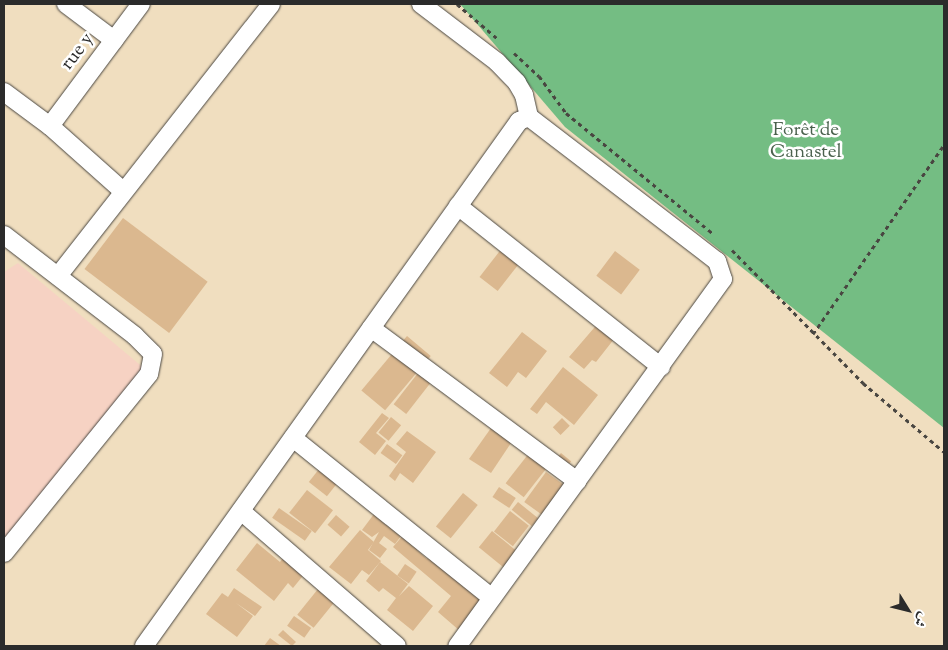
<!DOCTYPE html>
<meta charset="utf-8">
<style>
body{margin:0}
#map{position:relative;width:948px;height:650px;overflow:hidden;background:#f0debf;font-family:"Sorts Mill Goudy",Amiri,serif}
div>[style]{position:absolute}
.built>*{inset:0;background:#f6d2c3}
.forest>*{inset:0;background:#74bd83}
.building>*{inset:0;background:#dbb88f;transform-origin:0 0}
.path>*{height:3px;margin-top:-1.5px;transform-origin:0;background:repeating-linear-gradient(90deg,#494641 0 4px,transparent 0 8px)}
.roads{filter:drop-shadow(0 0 1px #494641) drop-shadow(0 0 1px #494641)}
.minor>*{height:18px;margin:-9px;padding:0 9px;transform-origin:9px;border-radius:9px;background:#fff}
span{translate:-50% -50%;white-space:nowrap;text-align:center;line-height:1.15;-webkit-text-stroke:5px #fff;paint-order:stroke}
.street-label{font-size:19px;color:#2b2b2b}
.park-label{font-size:19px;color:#4a614d}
.frame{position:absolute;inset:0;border:5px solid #2b2b2b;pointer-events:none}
.north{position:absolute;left:883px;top:585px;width:50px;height:50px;-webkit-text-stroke:4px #fff;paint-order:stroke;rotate:126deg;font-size:14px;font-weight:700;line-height:20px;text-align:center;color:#2b2b2b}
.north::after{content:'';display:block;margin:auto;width:18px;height:22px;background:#2b2b2b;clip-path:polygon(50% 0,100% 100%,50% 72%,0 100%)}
</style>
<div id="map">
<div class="built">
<div style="clip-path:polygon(18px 263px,145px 369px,4px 540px,4px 272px)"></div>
</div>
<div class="forest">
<div style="clip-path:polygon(460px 4px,944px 4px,944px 428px,565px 127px)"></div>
</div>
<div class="building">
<div style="left:123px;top:218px;width:106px;height:64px;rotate:37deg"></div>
<div style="left:506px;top:243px;width:23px;height:43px;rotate:38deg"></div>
<div style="left:615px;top:251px;width:31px;height:31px;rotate:37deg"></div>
<div style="clip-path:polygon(600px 321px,618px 334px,596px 362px,592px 360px,584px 369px,569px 357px)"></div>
<div style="clip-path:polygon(522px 332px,547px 351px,526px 378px,518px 372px,507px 387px,489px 373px)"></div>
<div style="left:407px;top:336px;width:31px;height:71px;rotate:40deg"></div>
<div style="left:425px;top:364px;width:16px;height:51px;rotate:38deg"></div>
<div style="clip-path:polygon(563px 367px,598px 395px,574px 425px,546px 402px,537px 414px,530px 409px)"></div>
<div style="clip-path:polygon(382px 413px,389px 418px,376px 433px,386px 441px,375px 455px,359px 442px)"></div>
<div style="left:391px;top:417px;width:13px;height:20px;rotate:39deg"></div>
<div style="left:562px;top:418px;width:11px;height:13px;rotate:45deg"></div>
<div style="clip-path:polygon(496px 421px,514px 423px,521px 428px,491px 473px,469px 459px)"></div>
<div style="clip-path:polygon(407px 431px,436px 452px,413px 483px,400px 473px,395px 481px,389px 476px,406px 452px,396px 444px)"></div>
<div style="left:537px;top:443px;width:23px;height:51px;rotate:38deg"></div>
<div style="left:387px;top:444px;width:19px;height:11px;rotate:36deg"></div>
<div style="left:561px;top:453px;width:13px;height:21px;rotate:39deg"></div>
<div style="left:323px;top:464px;width:23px;height:23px;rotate:38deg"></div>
<div style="left:546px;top:472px;width:29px;height:37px;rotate:36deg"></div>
<div style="left:499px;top:487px;width:20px;height:12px;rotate:33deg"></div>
<div style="left:307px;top:490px;width:33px;height:29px;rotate:38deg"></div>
<div style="left:463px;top:493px;width:19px;height:43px;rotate:39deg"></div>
<div style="clip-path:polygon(383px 502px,411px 523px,395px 544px,384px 536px,379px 543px,387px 549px,380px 558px,369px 550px,379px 532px,372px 537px,362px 530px)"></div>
<div style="left:518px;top:502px;width:26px;height:10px;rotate:39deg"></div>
<div style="left:279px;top:508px;width:40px;height:12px;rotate:35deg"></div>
<div style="left:510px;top:511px;width:24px;height:26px;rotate:38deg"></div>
<div style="left:336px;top:515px;width:18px;height:13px;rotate:41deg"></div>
<div style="clip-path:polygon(410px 527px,425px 539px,417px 550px,427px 559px,434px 550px,489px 596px,460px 631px,438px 612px,451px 596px,393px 547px)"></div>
<div style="clip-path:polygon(360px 530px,374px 542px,368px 550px,381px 561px,369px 575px,362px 570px,351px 584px,329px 567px)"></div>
<div style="left:492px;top:531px;width:32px;height:21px;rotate:39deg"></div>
<div style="clip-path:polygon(257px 543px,280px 562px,285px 555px,306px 572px,293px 588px,288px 583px,274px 601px,236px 570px)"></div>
<div style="clip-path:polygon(380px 562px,408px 584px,399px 596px,409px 586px,433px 606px,413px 631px,387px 610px,396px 598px,383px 588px,379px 592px,366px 581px)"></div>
<div style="left:405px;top:564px;width:14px;height:14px;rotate:34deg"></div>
<div style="clip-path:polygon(234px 588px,262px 607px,255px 616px,236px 603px,253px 616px,237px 637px,206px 614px,222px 593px,228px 597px)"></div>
<div style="left:318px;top:589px;width:21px;height:33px;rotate:39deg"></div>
<div style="left:294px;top:616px;width:21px;height:12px;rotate:35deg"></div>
<div style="clip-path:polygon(283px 630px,296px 642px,292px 646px,278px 635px)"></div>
<div style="clip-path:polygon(270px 638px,281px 646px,264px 646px)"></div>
</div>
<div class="path">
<div style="left:457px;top:4px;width:54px;rotate:40.5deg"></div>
<div style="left:514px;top:53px;width:34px;rotate:43deg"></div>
<div style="left:539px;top:76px;width:46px;rotate:53.9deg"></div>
<div style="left:566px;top:113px;width:189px;rotate:39.4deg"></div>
<div style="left:732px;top:250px;width:187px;rotate:45.4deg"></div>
<div style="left:863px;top:383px;width:106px;rotate:40.4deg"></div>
<div style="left:813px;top:334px;width:230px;rotate:-55.3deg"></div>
</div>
<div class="roads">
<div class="minor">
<div style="left:66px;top:4px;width:60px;rotate:36.9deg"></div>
<div style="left:421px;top:4px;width:96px;rotate:37.3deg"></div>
<div style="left:497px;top:62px;width:29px;rotate:46deg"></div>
<div style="left:517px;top:83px;width:14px;rotate:60deg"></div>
<div style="left:524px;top:95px;width:23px;rotate:77deg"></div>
<div style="left:4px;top:92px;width:57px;rotate:36.5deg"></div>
<div style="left:50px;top:126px;width:98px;rotate:41.7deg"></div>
<div style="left:50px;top:126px;width:152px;rotate:-53.3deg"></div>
<div style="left:458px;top:206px;width:259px;rotate:38.4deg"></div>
<div style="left:4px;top:235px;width:165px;rotate:37.6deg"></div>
<div style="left:135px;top:336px;width:25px;rotate:45deg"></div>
<div style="left:153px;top:354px;width:20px;rotate:101deg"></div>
<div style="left:149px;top:374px;width:230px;rotate:129deg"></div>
<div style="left:58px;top:276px;width:345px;rotate:-51.9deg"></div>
<div style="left:371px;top:328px;width:257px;rotate:36.6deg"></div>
<div style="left:293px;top:438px;width:255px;rotate:38.8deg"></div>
<div style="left:241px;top:511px;width:206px;rotate:40.9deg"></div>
<div style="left:144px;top:646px;width:645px;rotate:-54.46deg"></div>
<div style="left:519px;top:121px;width:11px;rotate:-22deg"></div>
<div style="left:529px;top:117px;width:237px;rotate:37.5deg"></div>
<div style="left:717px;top:261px;width:19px;rotate:72deg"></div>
<div style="left:723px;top:279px;width:453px;rotate:125.9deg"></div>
</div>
</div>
<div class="street-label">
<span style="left:78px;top:52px;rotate:-53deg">rue y</span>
</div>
<div class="park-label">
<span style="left:806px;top:142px">Forêt de<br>Canastel</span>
</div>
<div class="frame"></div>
<div class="north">ش</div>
</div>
